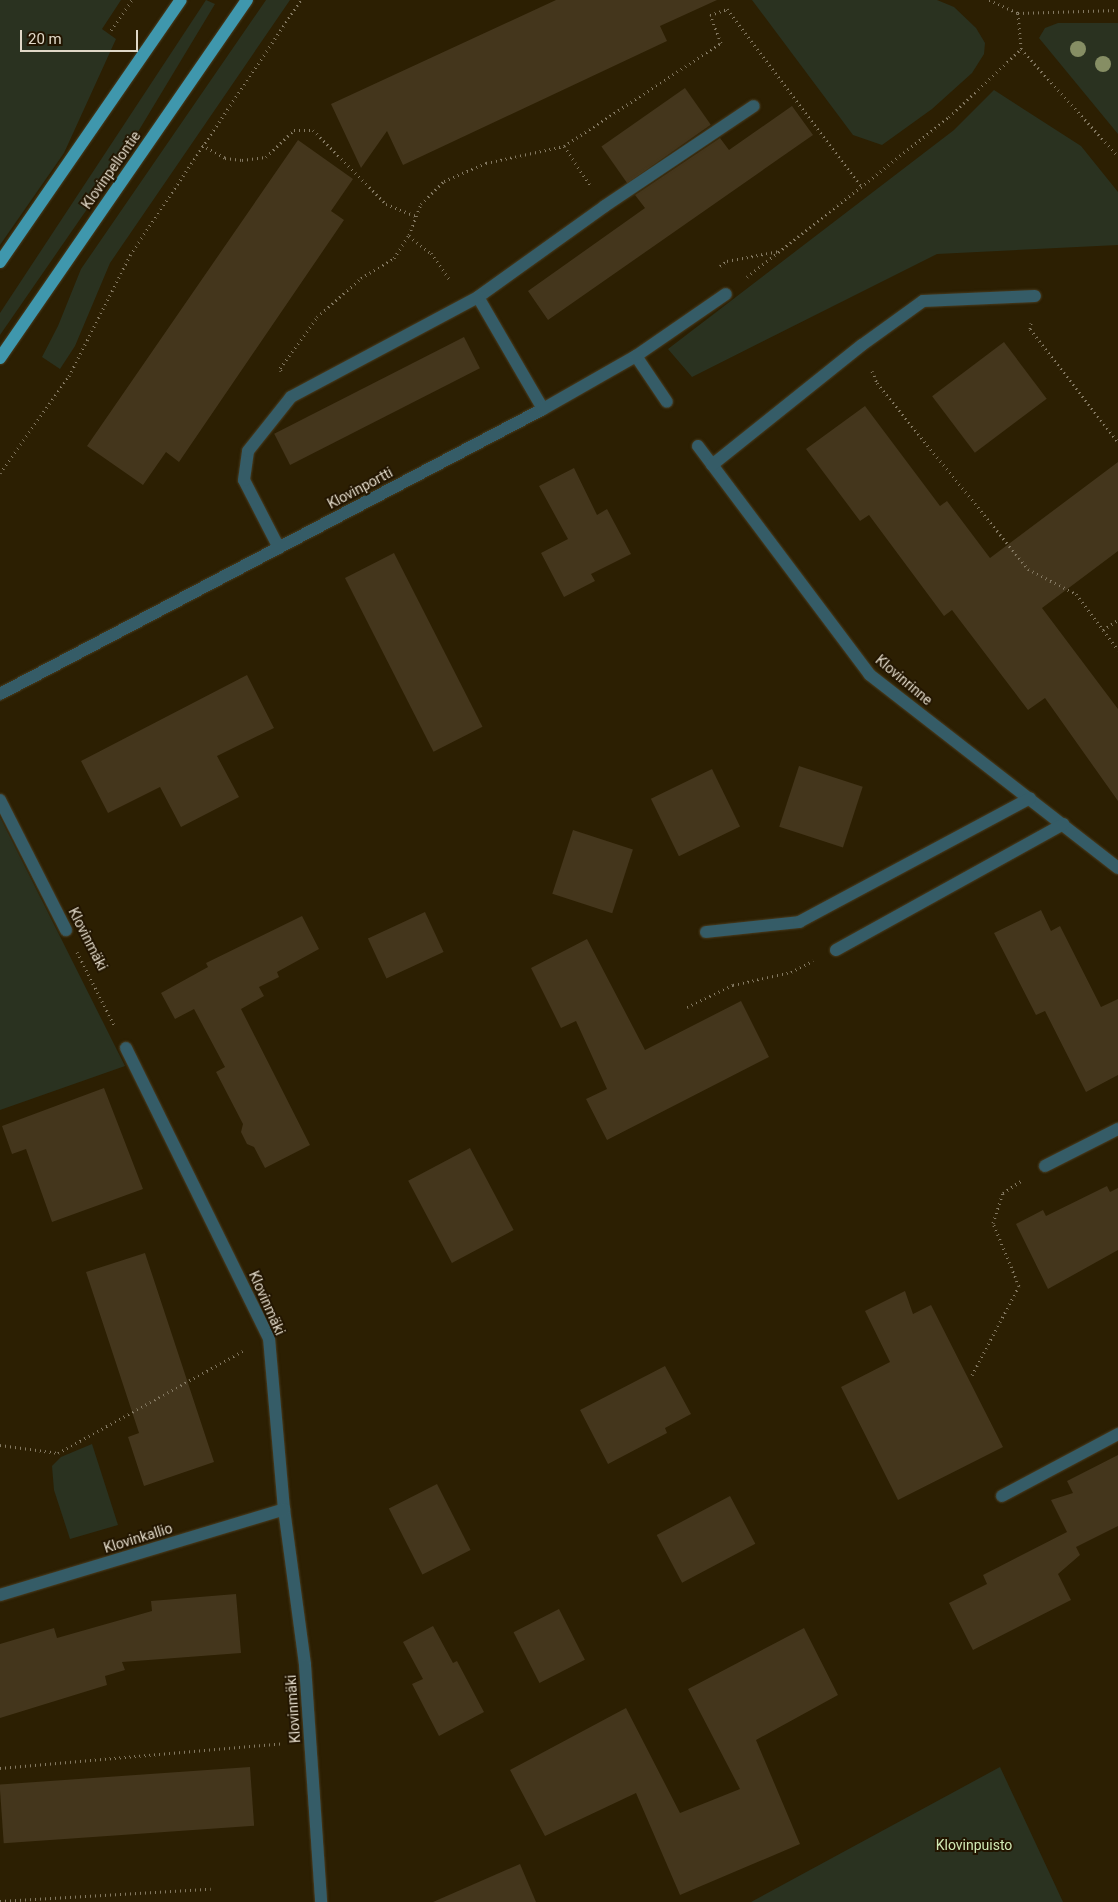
<!DOCTYPE html>
<meta charset="utf-8">
<style>
body{margin:0}
#map{position:relative;width:1118px;height:1902px;overflow:hidden;background:#2c1f02;font-family:Roboto,sans-serif}
div>[style]{position:absolute}
.green>*{inset:0;background:#2a3220}
.building>*{inset:0;background:#44361c;transform-origin:0 0}
.path>*{height:3px;margin-top:-1.5px;transform-origin:0;background:repeating-linear-gradient(90deg,#837861 0 1px,transparent 0 5px)}
.roads{filter:drop-shadow(0 0 1px #493d22) drop-shadow(0 0 1px #493d22)}
.minor>*{height:12px;margin:-6px;padding:0 6px;transform-origin:6px;border-radius:6px;background:#355c67}
.major>*{height:12px;margin:-6px;padding:0 6px;transform-origin:6px;border-radius:6px;background:#3f97ad}
.trees>*{width:16px;height:16px;margin:-8px;border-radius:50%;background:#868e64}
span{translate:-50% -50%;white-space:nowrap;text-align:center;line-height:1.15;-webkit-text-stroke:4px #221500;paint-order:stroke}
.street-label{font-size:14px;color:#e0d8c7}
.park-label{font-size:14px;color:#d0e9b4}
.scale{position:absolute;left:20px;top:30px;width:118px;height:22px;box-sizing:border-box;border:2px solid #e0d8c7;border-top:0;padding-left:6px;font-size:15px;line-height:18px;white-space:nowrap;color:#e0d8c7;-webkit-text-stroke:4px #221500;paint-order:stroke}
</style>
<div id="map">
<div class="green">
<div style="clip-path:polygon(0 0,121px 0,102px 29px,116px 39px,64px 153px,0 245px)"></div>
<div style="clip-path:polygon(206px 0,215px 4px,121px 160px,0 335px,0 313px)"></div>
<div style="clip-path:polygon(266px 0,290px 0,110px 263px,75px 346px,60px 369px,42px 357px,58px 326px,81px 269px)"></div>
<div style="clip-path:polygon(752px 0,937px 0,954px 7px,976px 28px,985px 43px,984px 54px,972px 73px,932px 109px,882px 145px,853px 135px)"></div>
<div style="clip-path:polygon(1058px 23px,1118px 23px,1118px 134px,1039px 38px,1045px 28px)"></div>
<div style="clip-path:polygon(994px 90px,1081px 146px,1118px 192px,1118px 245px,937px 254px,692px 377px,668px 349px,954px 130px)"></div>
<div style="clip-path:polygon(0 817px,125px 1066px,0 1110px)"></div>
<div style="clip-path:polygon(92px 1444px,118px 1525px,70px 1539px,54px 1490px,52px 1466px,61px 1457px)"></div>
<div style="clip-path:polygon(1000px 1767px,1063px 1902px,751px 1902px)"></div>
</div>
<div class="building">
<div style="clip-path:polygon(556px 0,717px 0,660px 26px,667px 41px,403px 165px,387px 131px,361px 168px,331px 104px)"></div>
<div style="left:685px;top:88px;width:45px;height:102px;rotate:55deg"></div>
<div style="clip-path:polygon(792px 106px,813px 135px,548px 320px,528px 291px,645px 208px,635px 195px,720px 138px,729px 150px)"></div>
<div style="clip-path:polygon(298px 140px,353px 179px,331px 211px,344px 220px,179px 462px,166px 452px,143px 485px,87px 446px)"></div>
<div style="left:464px;top:337px;width:35px;height:213px;rotate:63deg"></div>
<div style="left:1004px;top:342px;width:71px;height:90px;rotate:53deg"></div>
<div style="clip-path:polygon(865px 406px,940px 506px,947px 501px,990px 558px,1118px 462px,1118px 551px,1042px 608px,1118px 709px,1118px 801px,1045px 698px,1028px 710px,952px 610px,944px 616px,869px 515px,860px 521px,806px 449px)"></div>
<div style="clip-path:polygon(574px 468px,597px 515px,607px 509px,631px 554px,591px 574px,595px 581px,564px 597px,541px 553px,568px 539px,539px 486px)"></div>
<div style="left:394px;top:553px;width:195px;height:55px;rotate:63deg"></div>
<div style="clip-path:polygon(247px 675px,274px 728px,217px 756px,239px 797px,181px 827px,160px 787px,108px 813px,81px 761px)"></div>
<div style="left:799px;top:766px;width:67px;height:64px;rotate:18deg"></div>
<div style="left:712px;top:769px;width:64px;height:68px;rotate:64deg"></div>
<div style="left:573px;top:830px;width:63px;height:67px;rotate:18deg"></div>
<div style="clip-path:polygon(1041px 910px,1051px 931px,1060px 926px,1101px 1007px,1118px 999px,1118px 1075px,1086px 1092px,1045px 1011px,1036px 1015px,994px 933px)"></div>
<div style="left:425px;top:912px;width:44px;height:63px;rotate:65deg"></div>
<div style="clip-path:polygon(302px 916px,319px 949px,277px 972px,279px 977px,259px 987px,264px 996px,241px 1009px,310px 1145px,265px 1168px,254px 1147px,247px 1144px,241px 1132px,243px 1124px,216px 1072px,225px 1067px,194px 1009px,175px 1019px,161px 993px,208px 967px,206px 963px)"></div>
<div style="clip-path:polygon(587px 939px,645px 1050px,741px 1001px,769px 1057px,607px 1140px,586px 1099px,607px 1089px,576px 1021px,561px 1028px,531px 968px)"></div>
<div style="clip-path:polygon(104px 1088px,143px 1189px,52px 1222px,26px 1149px,12px 1154px,2px 1126px)"></div>
<div style="left:470px;top:1148px;width:93px;height:70px;rotate:62deg"></div>
<div style="clip-path:polygon(1107px 1186px,1110px 1192px,1118px 1188px,1118px 1250px,1048px 1289px,1016px 1224px,1043px 1210px,1046px 1216px)"></div>
<div style="clip-path:polygon(145px 1253px,214px 1462px,144px 1486px,128px 1437px,139px 1433px,86px 1272px)"></div>
<div style="clip-path:polygon(905px 1291px,913px 1314px,931px 1305px,1003px 1447px,898px 1500px,841px 1387px,890px 1362px,865px 1311px)"></div>
<div style="clip-path:polygon(665px 1366px,691px 1414px,665px 1428px,667px 1433px,608px 1464px,580px 1410px)"></div>
<div style="clip-path:polygon(1118px 1455px,1118px 1526px,1076px 1547px,1080px 1555px,1058px 1574px,1071px 1600px,973px 1650px,949px 1603px,987px 1584px,983px 1575px,1067px 1532px,1051px 1500px,1073px 1493px,1067px 1481px)"></div>
<div style="left:437px;top:1484px;width:74px;height:54px;rotate:63deg"></div>
<div style="left:730px;top:1496px;width:54px;height:83px;rotate:62deg"></div>
<div style="clip-path:polygon(236px 1594px,241px 1653px,122px 1662px,125px 1670px,105px 1676px,107px 1685px,0 1718px,0 1644px,54px 1628px,57px 1638px,152px 1611px,151px 1601px)"></div>
<div style="left:559px;top:1609px;width:57px;height:51px;rotate:63deg"></div>
<div style="clip-path:polygon(433px 1626px,453px 1663px,457px 1661px,484px 1712px,439px 1736px,412px 1684px,423px 1679px,403px 1642px)"></div>
<div style="clip-path:polygon(804px 1628px,838px 1695px,756px 1740px,800px 1844px,680px 1895px,636px 1793px,545px 1836px,510px 1770px,626px 1708px,680px 1813px,740px 1789px,688px 1689px)"></div>
<div style="left:250px;top:1767px;width:59px;height:251px;rotate:86deg"></div>
<div style="clip-path:polygon(520px 1864px,536px 1902px,433px 1902px)"></div>
</div>
<div class="path">
<div style="left:989px;top:0;width:32px;rotate:24deg"></div>
<div style="left:1018px;top:13px;width:100px;rotate:-1.7deg"></div>
<div style="left:1018px;top:13px;width:36px;rotate:85deg"></div>
<div style="left:1021px;top:49px;width:144px;rotate:47.8deg"></div>
<div style="left:111px;top:30px;width:37px;rotate:-55deg"></div>
<div style="left:202px;top:145px;width:26px;rotate:29deg"></div>
<div style="left:225px;top:158px;width:17px;rotate:7deg"></div>
<div style="left:242px;top:160px;width:24px;rotate:-7deg"></div>
<div style="left:266px;top:157px;width:39px;rotate:-44deg"></div>
<div style="left:294px;top:130px;width:19px"></div>
<div style="left:313px;top:130px;width:104px;rotate:45.4deg"></div>
<div style="left:386px;top:204px;width:32px;rotate:22deg"></div>
<div style="left:564px;top:146px;width:47px;rotate:56.3deg"></div>
<div style="left:409px;top:236px;width:28px;rotate:38deg"></div>
<div style="left:431px;top:253px;width:33px;rotate:55deg"></div>
<div style="left:720px;top:266px;width:9px;rotate:-36deg"></div>
<div style="left:727px;top:261px;width:53px;rotate:-10.9deg"></div>
<div style="left:747px;top:277px;width:258px;rotate:-38.4deg"></div>
<div style="left:949px;top:117px;width:99px;rotate:-43.4deg"></div>
<div style="left:1031px;top:323px;width:6px;rotate:99deg"></div>
<div style="left:1030px;top:329px;width:143px;rotate:52.1deg"></div>
<div style="left:281px;top:371px;width:3px;rotate:-108deg"></div>
<div style="left:280px;top:368px;width:63px;rotate:-54deg"></div>
<div style="left:317px;top:317px;width:59px;rotate:-41.6deg"></div>
<div style="left:361px;top:278px;width:39px;rotate:-31deg"></div>
<div style="left:394px;top:258px;width:27px;rotate:-57deg"></div>
<div style="left:409px;top:235px;width:33px;rotate:-69deg"></div>
<div style="left:421px;top:204px;width:33px;rotate:-45deg"></div>
<div style="left:444px;top:181px;width:46px;rotate:-23.2deg"></div>
<div style="left:486px;top:163px;width:80px;rotate:-12.3deg"></div>
<div style="left:564px;top:146px;width:188px;rotate:-33.3deg"></div>
<div style="left:721px;top:43px;width:30px;rotate:-111deg"></div>
<div style="left:710px;top:15px;width:18px;rotate:-19deg"></div>
<div style="left:727px;top:9px;width:221px;rotate:52.9deg"></div>
<div style="left:872px;top:371px;width:13px;rotate:67deg"></div>
<div style="left:877px;top:383px;width:240px;rotate:50.9deg"></div>
<div style="left:1028px;top:569px;width:54px;rotate:27.5deg"></div>
<div style="left:1076px;top:594px;width:70px;rotate:53.1deg"></div>
<div style="left:0;top:473px;width:119px;rotate:-54.6deg"></div>
<div style="left:69px;top:376px;width:136px;rotate:-63.2deg"></div>
<div style="left:130px;top:255px;width:307px;rotate:-56.2deg"></div>
<div style="left:1103px;top:630px;width:18px;rotate:-34deg"></div>
<div style="left:77px;top:952px;width:82px;rotate:63.1deg"></div>
<div style="left:687px;top:1007px;width:51px;rotate:-25.6deg"></div>
<div style="left:733px;top:985px;width:59px;rotate:-12.6deg"></div>
<div style="left:791px;top:972px;width:25px;rotate:-27deg"></div>
<div style="left:972px;top:1375px;width:101px;rotate:-62.2deg"></div>
<div style="left:1019px;top:1286px;width:68px;rotate:-112.4deg"></div>
<div style="left:993px;top:1223px;width:32px;rotate:-72deg"></div>
<div style="left:1003px;top:1193px;width:23px;rotate:-34deg"></div>
<div style="left:0;top:1445px;width:59px;rotate:7.9deg"></div>
<div style="left:58px;top:1453px;width:211px;rotate:-28.9deg"></div>
<div style="left:0;top:1768px;width:285px;rotate:-5deg"></div>
<div style="left:0;top:1901px;width:211px;rotate:-3.3deg"></div>
</div>
<div class="roads">
<div class="minor">
<div style="left:636px;top:356px;width:55px;rotate:56deg"></div>
<div style="left:543px;top:409px;width:129px;rotate:-120.1deg"></div>
<div style="left:478px;top:297px;width:156px;rotate:-35.6deg"></div>
<div style="left:605px;top:206px;width:179px;rotate:-33.9deg"></div>
<div style="left:698px;top:446px;width:286px;rotate:53.1deg"></div>
<div style="left:870px;top:675px;width:314px;rotate:37.9deg"></div>
<div style="left:712px;top:465px;width:192px;rotate:-38.7deg"></div>
<div style="left:862px;top:345px;width:75px;rotate:-35.8deg"></div>
<div style="left:923px;top:301px;width:112px;rotate:-2.6deg"></div>
<div style="left:279px;top:548px;width:76px;rotate:-117.2deg"></div>
<div style="left:244px;top:480px;width:29px;rotate:-82deg"></div>
<div style="left:248px;top:451px;width:69px;rotate:-51.5deg"></div>
<div style="left:291px;top:397px;width:212px;rotate:-28.1deg"></div>
<div style="left:0;top:694px;width:613px;rotate:-27.69deg"></div>
<div style="left:543px;top:409px;width:107px;rotate:-29.7deg"></div>
<div style="left:636px;top:356px;width:109px;rotate:-34.6deg"></div>
<div style="left:0;top:800px;width:146px;rotate:63.1deg"></div>
<div style="left:706px;top:932px;width:94px;rotate:-6.1deg"></div>
<div style="left:799px;top:922px;width:262px;rotate:-28.2deg"></div>
<div style="left:836px;top:950px;width:260px;rotate:-29deg"></div>
<div style="left:126px;top:1048px;width:323px;rotate:63.8deg"></div>
<div style="left:269px;top:1338px;width:172px;rotate:85deg"></div>
<div style="left:284px;top:1509px;width:157px;rotate:82.3deg"></div>
<div style="left:305px;top:1665px;width:238px;rotate:86.1deg"></div>
<div style="left:1045px;top:1166px;width:82px;rotate:-26.9deg"></div>
<div style="left:1002px;top:1496px;width:132px;rotate:-28.1deg"></div>
<div style="left:0;top:1595px;width:297px;rotate:-16.8deg"></div>
</div>
<div class="major">
<div style="left:0;top:262px;width:318px;rotate:-55.4deg"></div>
<div style="left:0;top:358px;width:435px;rotate:-55.4deg"></div>
</div>
</div>
<div class="trees">
<div style="left:1078px;top:49px"></div>
<div style="left:1103px;top:64px"></div>
</div>
<div class="street-label">
<span style="left:111px;top:170px;rotate:-55deg">Klovinpellontie</span>
<span style="left:360px;top:488px;rotate:-28deg">Klovinportti</span>
<span style="left:904px;top:680px;rotate:40deg">Klovinrinne</span>
<span style="left:88px;top:939px;rotate:63deg">Klovinmäki</span>
<span style="left:267px;top:1303px;rotate:66deg">Klovinmäki</span>
<span style="left:138px;top:1538px;rotate:-17deg">Klovinkallio</span>
<span style="left:293px;top:1709px;rotate:-94deg">Klovinmäki</span>
</div>
<div class="park-label">
<span style="left:974px;top:1845px">Klovinpuisto</span>
</div>
<div class="scale">20 m</div>
</div>
